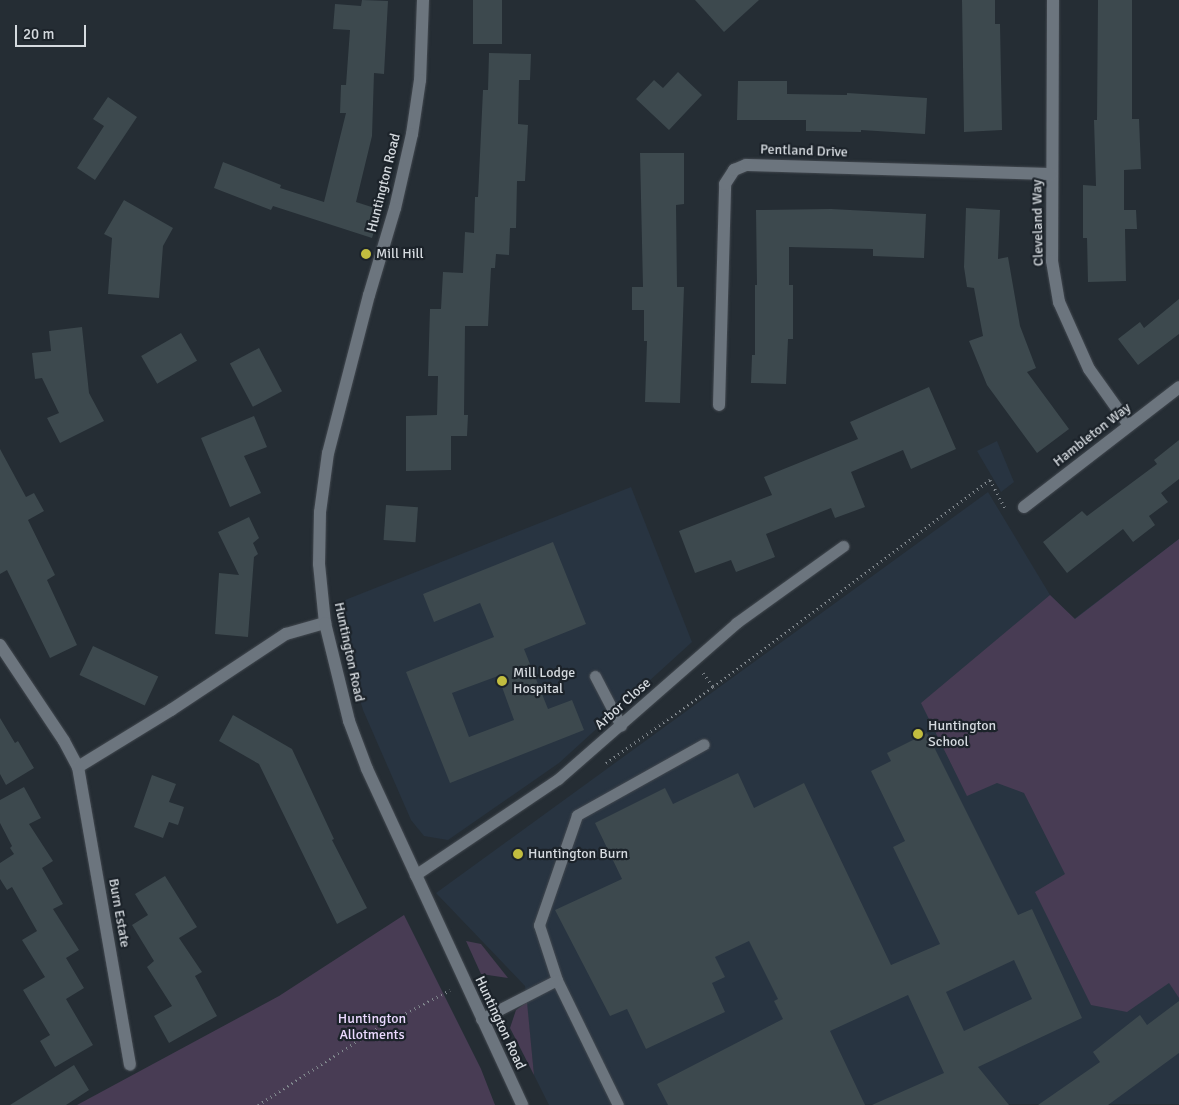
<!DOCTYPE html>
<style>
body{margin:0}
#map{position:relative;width:1179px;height:1105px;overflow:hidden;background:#252d34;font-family:Signika,sans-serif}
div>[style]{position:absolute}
.built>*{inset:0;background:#283441}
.green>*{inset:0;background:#483c54}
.building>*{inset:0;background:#3d494e;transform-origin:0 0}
.path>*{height:3px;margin-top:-1.5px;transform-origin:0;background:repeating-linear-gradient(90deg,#7f868c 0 1px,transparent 0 5px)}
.roads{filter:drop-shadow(0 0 1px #42484f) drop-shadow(0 0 1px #42484f)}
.lane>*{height:11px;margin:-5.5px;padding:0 5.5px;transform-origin:5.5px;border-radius:5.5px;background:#6c757e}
.street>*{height:12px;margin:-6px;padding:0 6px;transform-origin:6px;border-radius:6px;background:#6c757e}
.secondary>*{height:12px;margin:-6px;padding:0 6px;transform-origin:6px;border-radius:6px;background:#6c757e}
.dots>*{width:14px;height:14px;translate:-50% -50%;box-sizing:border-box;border:2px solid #1c232a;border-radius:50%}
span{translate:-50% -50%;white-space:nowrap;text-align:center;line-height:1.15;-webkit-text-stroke:4.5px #1c232a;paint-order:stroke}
.street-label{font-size:14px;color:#d5dadf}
.poi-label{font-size:14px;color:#d5dadf}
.left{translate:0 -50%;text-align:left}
.park-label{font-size:14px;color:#ebd9ff}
.scale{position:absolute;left:15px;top:25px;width:71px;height:22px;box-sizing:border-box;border:2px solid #d5dadf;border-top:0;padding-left:6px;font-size:15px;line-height:18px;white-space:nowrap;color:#d5dadf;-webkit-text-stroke:4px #1c232a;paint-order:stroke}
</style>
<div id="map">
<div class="built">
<div style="clip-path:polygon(997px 441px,1014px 482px,1001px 492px,977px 451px)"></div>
<div style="clip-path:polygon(631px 487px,692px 642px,559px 763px,448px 840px,424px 836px,411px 820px,363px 710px,346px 652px,340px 602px)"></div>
<div style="clip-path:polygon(988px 492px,1050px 595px,1074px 619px,1179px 539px,1179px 1104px,549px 1105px,534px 1075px,525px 986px,436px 893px)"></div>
</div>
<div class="green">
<div style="clip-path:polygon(1179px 539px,1179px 998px,1169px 983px,1127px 1012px,1091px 1005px,1035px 892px,1065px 874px,1024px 793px,997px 783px,967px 796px,921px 703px,1050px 595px,1075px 619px)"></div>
<div style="clip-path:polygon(404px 915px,481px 1069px,495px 1105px,77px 1105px,279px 996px)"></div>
<div style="clip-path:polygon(466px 941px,481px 944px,508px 978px,481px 974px)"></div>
<div style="clip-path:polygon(527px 1002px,534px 1075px,510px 1028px,516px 1010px)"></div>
</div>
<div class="building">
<div style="clip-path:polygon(362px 0,388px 1px,384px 74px,374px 73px,372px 136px,356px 202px,381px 210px,372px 238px,273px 206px,271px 210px,214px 188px,223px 162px,281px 185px,280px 188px,324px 202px,346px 113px,340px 113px,341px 85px,346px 85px,350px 30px,333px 29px,335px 4px,361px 6px)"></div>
<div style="left:473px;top:0;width:29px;height:44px"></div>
<div style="clip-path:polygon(695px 0,759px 0,724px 32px)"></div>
<div style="clip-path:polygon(962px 0,995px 0,995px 24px,1000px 24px,1002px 130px,964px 132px)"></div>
<div style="clip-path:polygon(1098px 0,1132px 0,1132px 119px,1139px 119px,1141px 169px,1124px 170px,1124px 210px,1136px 210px,1137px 229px,1125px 229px,1126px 281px,1088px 282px,1087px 238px,1083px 238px,1083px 185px,1096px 186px,1094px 120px,1097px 120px)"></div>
<div style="clip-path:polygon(489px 53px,531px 54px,530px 80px,519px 80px,518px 124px,528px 125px,525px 181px,517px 181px,516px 228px,510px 228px,509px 255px,496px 254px,495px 268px,491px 268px,488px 326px,465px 326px,464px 415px,468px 415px,467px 436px,451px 436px,451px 470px,406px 471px,406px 416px,437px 415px,438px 376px,428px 376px,430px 309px,441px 309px,443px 272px,463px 273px,465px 232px,474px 233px,475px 197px,478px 197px,483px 90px,488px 90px)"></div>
<div style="clip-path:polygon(678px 72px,702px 95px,669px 130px,636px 99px,654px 80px,663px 88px)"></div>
<div style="clip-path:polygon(738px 81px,787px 81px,787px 94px,847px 95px,847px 93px,927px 98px,925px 134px,861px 130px,861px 132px,806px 131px,806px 120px,737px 120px)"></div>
<div style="clip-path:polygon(108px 97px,137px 117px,95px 180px,77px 168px,104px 126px,93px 119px)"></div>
<div style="clip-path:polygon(640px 153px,684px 153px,684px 204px,676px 205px,677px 287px,684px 287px,680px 403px,645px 402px,647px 341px,644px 341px,644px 310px,632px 310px,632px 287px,643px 287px)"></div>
<div style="clip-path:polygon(124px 200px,173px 228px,163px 246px,159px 298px,108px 294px,112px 238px,104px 234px)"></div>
<div style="clip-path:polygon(966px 208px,1000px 210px,998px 259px,1008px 257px,1020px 326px,1036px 368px,1027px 372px,1069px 429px,1037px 453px,987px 385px,969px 341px,983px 336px,974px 288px,967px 287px,964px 267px)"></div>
<div style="clip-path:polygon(831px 209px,926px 214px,924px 258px,873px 256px,873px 249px,789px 247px,789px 285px,793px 285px,793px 339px,788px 339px,786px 384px,751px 383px,752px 355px,755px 355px,755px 285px,757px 285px,756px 210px)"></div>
<div style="clip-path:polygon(1179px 299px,1179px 334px,1138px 365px,1118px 339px,1140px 322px,1144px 328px)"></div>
<div style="clip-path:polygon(82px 327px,89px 393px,104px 421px,60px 443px,47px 418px,59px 413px,42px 378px,35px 379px,32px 353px,51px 351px,49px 331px)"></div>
<div style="left:181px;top:333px;width:32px;height:46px;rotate:60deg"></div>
<div style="left:259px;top:348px;width:49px;height:33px;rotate:62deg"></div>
<div style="clip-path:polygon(929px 387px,956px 449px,911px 469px,903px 450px,851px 472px,865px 507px,835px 518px,831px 508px,766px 534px,775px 557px,736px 572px,731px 560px,695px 573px,679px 531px,772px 495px,764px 477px,858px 439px,850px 422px)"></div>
<div style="clip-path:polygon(254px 416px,267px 447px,244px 456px,261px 493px,230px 507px,201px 438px)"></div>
<div style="clip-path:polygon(1179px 440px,1179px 479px,1161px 493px,1168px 502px,1149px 516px,1155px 525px,1133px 542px,1123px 529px,1067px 573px,1043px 542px,1082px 511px,1087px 516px,1157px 464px,1154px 460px)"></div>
<div style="clip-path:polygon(0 449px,26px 497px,34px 493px,44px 511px,28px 520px,55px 575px,47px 580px,77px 645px,50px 658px,7px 570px,0 574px)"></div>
<div style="left:386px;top:505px;width:32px;height:35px;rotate:4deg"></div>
<div style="clip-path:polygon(249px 517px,259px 538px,253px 543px,258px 554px,254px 557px,248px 637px,215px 634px,219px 573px,239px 575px,218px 532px)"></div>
<div style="clip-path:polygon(evenodd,553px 542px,586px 624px,524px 649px,548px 709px,572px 700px,584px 730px,450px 783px,406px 672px,494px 637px,480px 603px,434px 622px,423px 594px,553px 542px,498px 676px,514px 720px,469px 737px,452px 693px,498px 676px)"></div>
<div style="left:93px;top:646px;width:72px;height:32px;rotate:25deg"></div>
<div style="clip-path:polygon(233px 715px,292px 749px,334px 839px,332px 840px,367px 908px,337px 924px,259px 764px,219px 741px)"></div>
<div style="clip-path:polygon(0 718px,15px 743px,18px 741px,34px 768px,6px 785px,0 774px)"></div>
<div style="clip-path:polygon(evenodd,927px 733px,1018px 915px,1032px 909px,1082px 1018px,978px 1067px,1009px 1105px,872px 1105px,944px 1073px,908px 995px,830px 1031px,865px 1105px,668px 1105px,657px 1084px,783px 1019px,774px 1001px,778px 999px,749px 941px,715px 957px,725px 977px,712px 983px,725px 1012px,646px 1049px,627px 1009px,610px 1016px,555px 910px,622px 879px,595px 823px,665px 788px,673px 804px,738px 773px,754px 808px,804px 783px,891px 965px,940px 944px,893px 847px,905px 841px,871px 771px,891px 761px,887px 753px,927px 733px,1014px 960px,1032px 999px,964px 1031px,946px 992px,1014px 960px)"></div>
<div style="clip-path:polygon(152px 775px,176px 784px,169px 802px,184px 807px,178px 825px,169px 822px,163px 838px,134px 827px)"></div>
<div style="clip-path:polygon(24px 787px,41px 818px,29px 824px,53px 861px,42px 868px,63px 904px,53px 909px,79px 950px,66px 958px,84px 988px,66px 999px,93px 1045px,55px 1067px,40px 1041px,50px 1035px,23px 990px,45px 977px,22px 940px,37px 931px,12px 887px,7px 890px,0 879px,0 863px,14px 854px,10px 848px,12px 846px,0 823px,0 800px)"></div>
<div style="clip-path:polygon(165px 876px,197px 927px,179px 938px,202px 972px,195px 976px,217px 1016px,169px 1043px,154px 1016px,172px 1006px,147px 967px,154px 961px,132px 925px,148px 915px,135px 894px)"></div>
<div style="clip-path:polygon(1179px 1001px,1179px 1053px,1108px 1105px,1038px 1105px,1100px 1062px,1093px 1052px,1140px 1015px,1147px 1025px)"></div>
<div style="clip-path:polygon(74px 1065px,89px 1090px,66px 1105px,10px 1105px)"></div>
</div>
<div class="path">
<div style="left:703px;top:673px;width:17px;rotate:54deg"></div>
<div style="left:606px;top:763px;width:131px;rotate:-35.4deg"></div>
<div style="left:713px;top:687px;width:346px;rotate:-36.8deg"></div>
<div style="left:990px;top:480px;width:32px;rotate:62deg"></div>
<div style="left:258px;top:1105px;width:144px;rotate:-32.8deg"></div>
<div style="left:379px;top:1027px;width:80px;rotate:-27.5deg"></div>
</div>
<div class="roads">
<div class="lane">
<div style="left:595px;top:676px;width:56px;rotate:62.5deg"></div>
<div style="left:415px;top:875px;width:172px;rotate:-33.9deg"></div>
<div style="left:558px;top:779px;width:237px;rotate:-41.2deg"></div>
<div style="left:736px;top:623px;width:132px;rotate:-35.7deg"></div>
<div style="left:557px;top:980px;width:58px;rotate:-108.1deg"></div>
<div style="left:539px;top:925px;width:116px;rotate:-70.9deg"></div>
<div style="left:577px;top:815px;width:145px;rotate:-29.2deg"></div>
<div style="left:481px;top:1019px;width:85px;rotate:-27.2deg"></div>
<div style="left:557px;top:980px;width:139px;rotate:64deg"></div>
</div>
<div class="street">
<div style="left:1053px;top:0;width:261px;rotate:90.2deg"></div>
<div style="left:1052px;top:261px;width:42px;rotate:80.3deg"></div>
<div style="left:1059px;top:302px;width:73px;rotate:65.9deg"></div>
<div style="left:1089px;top:369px;width:69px;rotate:54.5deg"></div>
<div style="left:719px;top:405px;width:221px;rotate:-88.4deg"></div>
<div style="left:725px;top:184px;width:17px;rotate:-57deg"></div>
<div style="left:734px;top:170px;width:13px;rotate:-23deg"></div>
<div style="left:746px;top:165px;width:306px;rotate:1.7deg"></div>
<div style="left:1024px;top:507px;width:196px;rotate:-37.7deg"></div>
<div style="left:0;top:645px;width:115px;rotate:56.3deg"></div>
<div style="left:64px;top:741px;width:30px;rotate:62deg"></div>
<div style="left:78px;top:767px;width:302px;rotate:80.1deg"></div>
<div style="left:78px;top:767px;width:109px;rotate:-31.5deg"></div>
<div style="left:171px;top:710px;width:138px;rotate:-33.5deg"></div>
<div style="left:286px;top:634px;width:41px;rotate:-15.8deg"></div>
</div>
<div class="secondary">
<div style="left:423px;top:0;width:80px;rotate:92.1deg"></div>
<div style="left:420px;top:80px;width:55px;rotate:98.4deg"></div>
<div style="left:412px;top:134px;width:76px;rotate:102.9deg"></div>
<div style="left:395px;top:208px;width:91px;rotate:106.6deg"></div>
<div style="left:369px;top:295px;width:163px;rotate:104.5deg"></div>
<div style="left:328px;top:453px;width:60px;rotate:97.7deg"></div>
<div style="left:320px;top:512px;width:52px;rotate:91.1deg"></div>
<div style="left:319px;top:564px;width:59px;rotate:84.2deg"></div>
<div style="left:325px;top:623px;width:101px;rotate:76.2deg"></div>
<div style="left:349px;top:721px;width:51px;rotate:69.4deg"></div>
<div style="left:367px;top:769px;width:370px;rotate:65.2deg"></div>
</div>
</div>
<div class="dots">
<div style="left:366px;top:254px;background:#c2bd3f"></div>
<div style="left:502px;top:681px;background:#c2bd3f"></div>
<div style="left:918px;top:734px;background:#c2bd3f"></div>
<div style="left:518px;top:854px;background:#c2bd3f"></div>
</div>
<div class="street-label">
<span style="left:804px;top:151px;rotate:2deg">Pentland Drive</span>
<span style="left:384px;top:183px;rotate:-76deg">Huntington Road</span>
<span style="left:1038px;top:223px;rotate:-91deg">Cleveland Way</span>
<span style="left:1092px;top:435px;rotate:-38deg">Hambleton Way</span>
<span style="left:349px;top:652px;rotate:78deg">Huntington Road</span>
<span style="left:623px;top:704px;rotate:-42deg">Arbor Close</span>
<span style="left:119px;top:913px;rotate:80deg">Burn Estate</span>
<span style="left:500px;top:1023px;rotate:65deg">Huntington Road</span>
</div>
<div class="poi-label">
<span class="left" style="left:376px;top:254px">Mill Hill</span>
<span class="left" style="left:513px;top:681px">Mill Lodge<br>Hospital</span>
<span class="left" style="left:928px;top:734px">Huntington<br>School</span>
<span class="left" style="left:528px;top:854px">Huntington Burn</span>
</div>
<div class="park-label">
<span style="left:372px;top:1027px">Huntington<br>Allotments</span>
</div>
<div class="scale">20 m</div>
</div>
